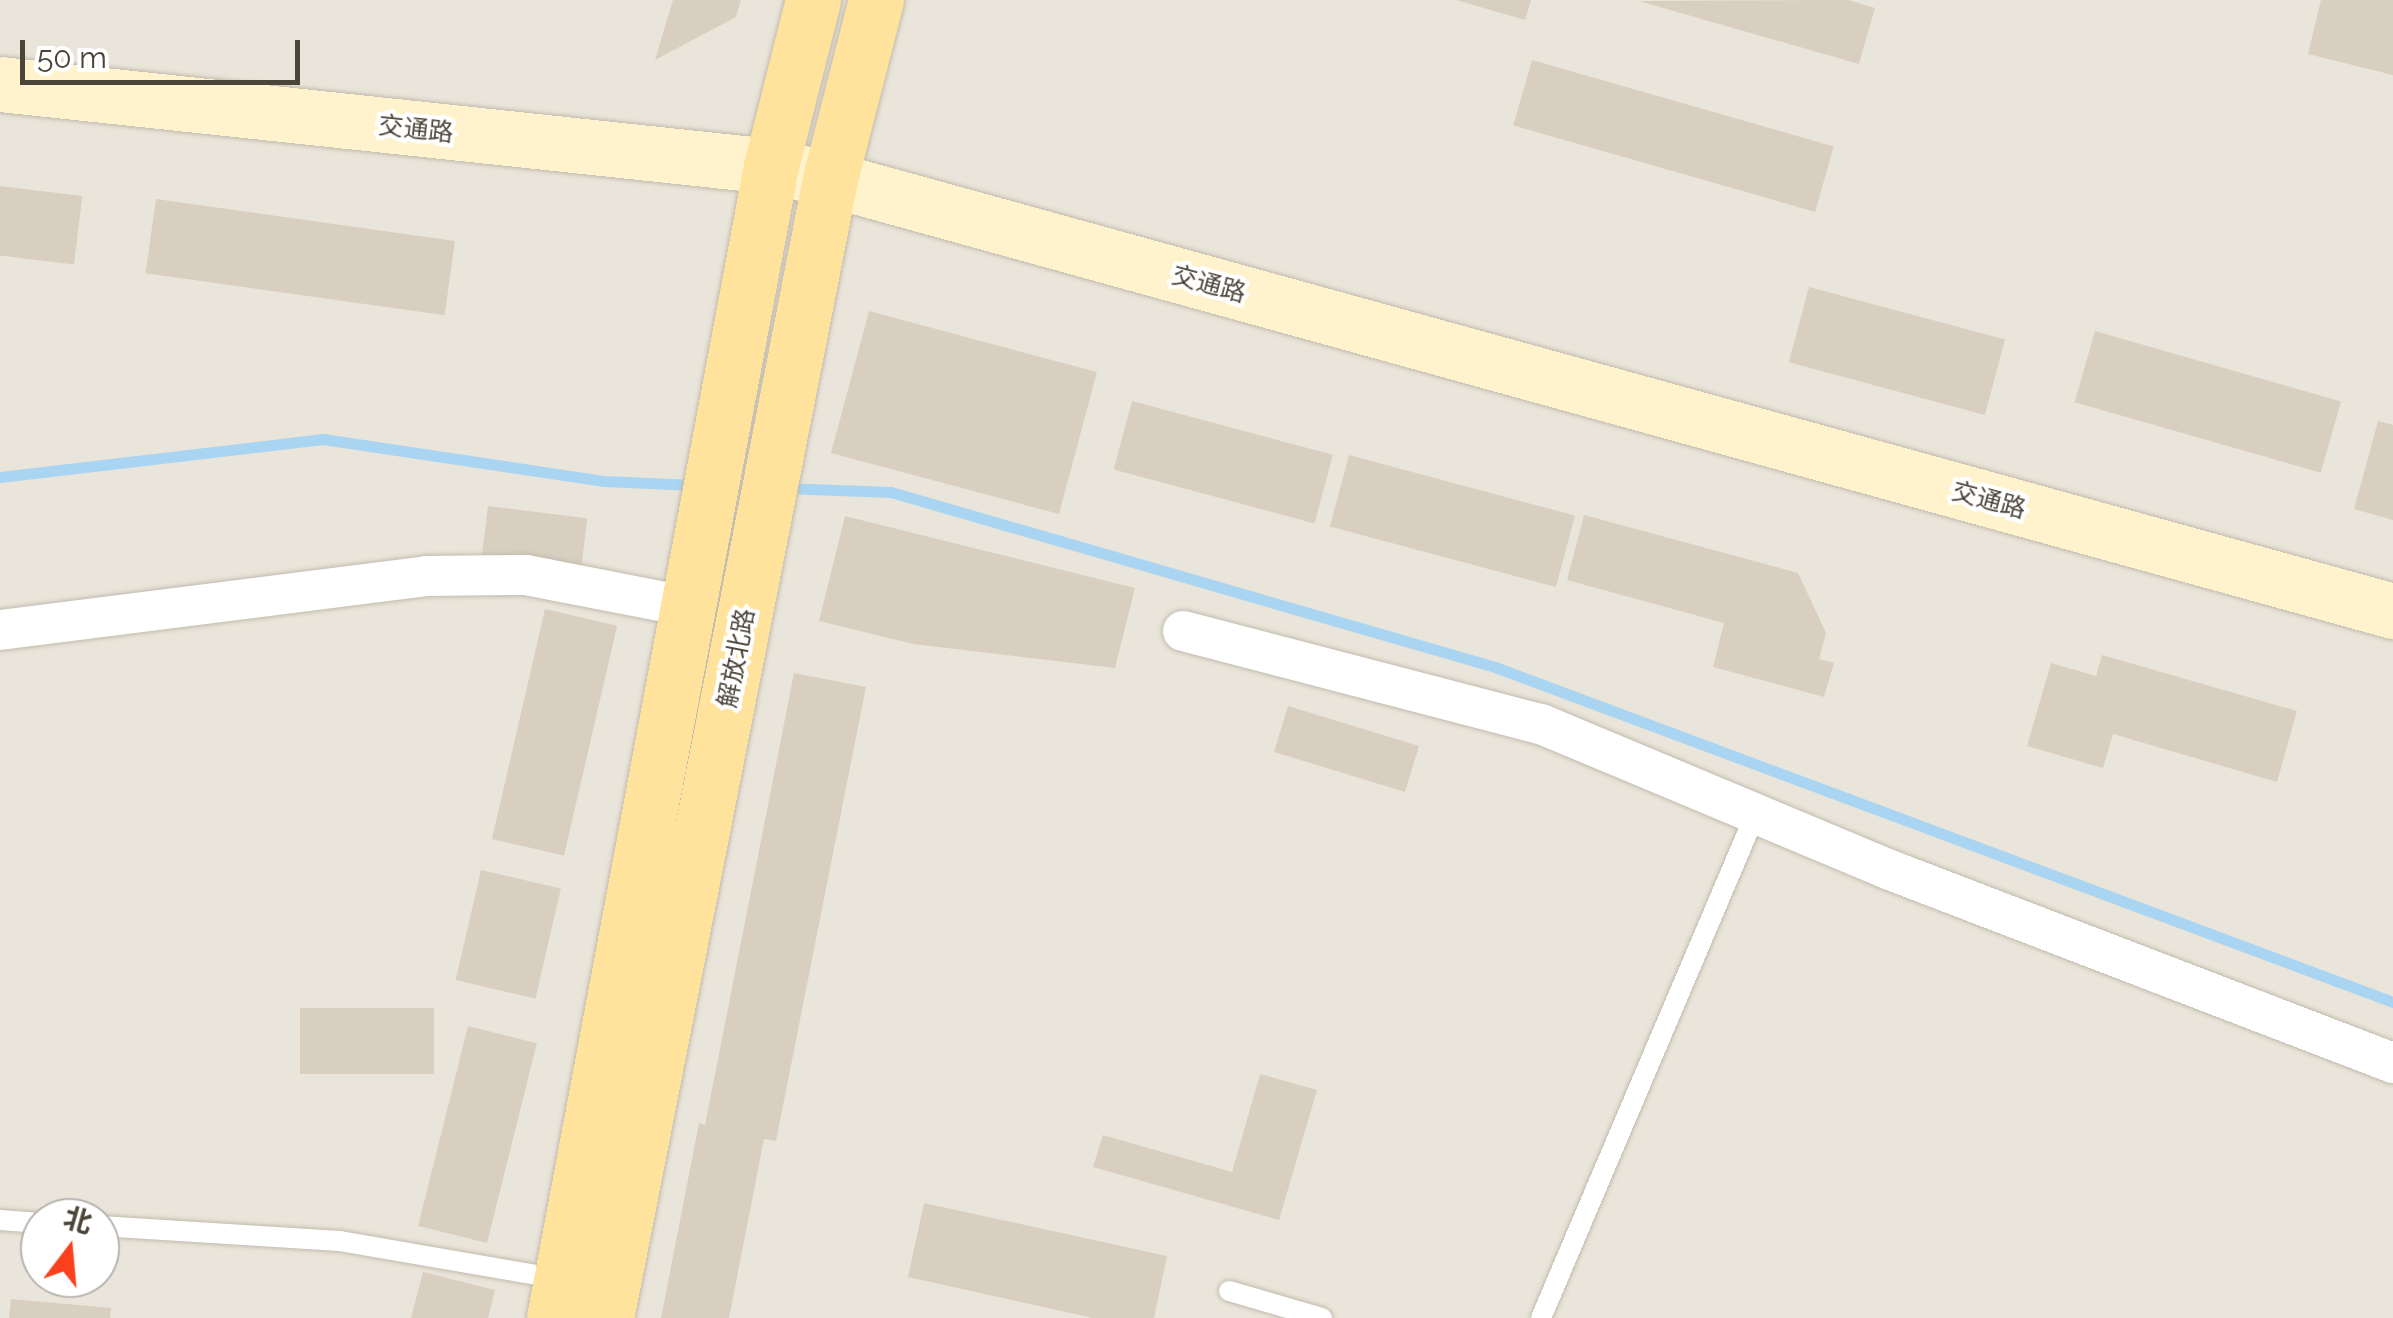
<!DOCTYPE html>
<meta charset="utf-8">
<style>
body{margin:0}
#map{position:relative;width:2393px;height:1318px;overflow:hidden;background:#f6f3ec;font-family:Raleway,"Noto Sans SC",sans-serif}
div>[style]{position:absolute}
.residential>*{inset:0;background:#eae5da}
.stream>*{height:11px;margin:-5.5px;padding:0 5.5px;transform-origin:5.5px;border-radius:5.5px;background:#a9d4f2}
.building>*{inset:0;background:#d8cfc1;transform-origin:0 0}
.roads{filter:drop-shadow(0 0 2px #c2bbae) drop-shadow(0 0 2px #c2bbae)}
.lane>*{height:20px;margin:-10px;padding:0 10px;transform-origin:10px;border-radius:10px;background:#fff}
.street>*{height:40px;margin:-20px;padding:0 20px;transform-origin:20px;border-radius:20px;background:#fff}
.secondary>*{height:55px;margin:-27.5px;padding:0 27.5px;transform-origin:27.5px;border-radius:27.5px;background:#fff3cd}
.primary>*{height:55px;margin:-27.5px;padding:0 27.5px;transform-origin:27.5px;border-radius:27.5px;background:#ffe39c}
span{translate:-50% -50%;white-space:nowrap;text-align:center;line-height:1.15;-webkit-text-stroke:8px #fff;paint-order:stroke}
.street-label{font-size:25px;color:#4b4439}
.north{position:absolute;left:20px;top:1198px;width:100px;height:100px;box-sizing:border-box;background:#fff;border:2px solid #b7b4b0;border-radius:50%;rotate:16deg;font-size:28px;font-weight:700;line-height:40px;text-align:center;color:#4b4439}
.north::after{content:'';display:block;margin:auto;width:35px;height:45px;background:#fc3f1d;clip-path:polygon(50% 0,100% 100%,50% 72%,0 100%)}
.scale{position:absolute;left:20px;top:40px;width:280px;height:45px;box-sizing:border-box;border:5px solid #4b4439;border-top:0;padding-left:12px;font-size:30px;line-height:35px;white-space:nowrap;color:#4b4439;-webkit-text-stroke:8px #fff;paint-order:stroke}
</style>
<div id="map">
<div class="residential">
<div style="clip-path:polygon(evenodd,0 0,2393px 0,2393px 1318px,0 1318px,0 0,40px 1218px,100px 1218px,100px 1278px,40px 1278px,40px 1218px)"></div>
</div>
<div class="stream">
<div style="left:0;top:477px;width:325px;rotate:-6.7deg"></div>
<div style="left:323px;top:439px;width:283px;rotate:8.5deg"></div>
<div style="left:603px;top:481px;width:92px;rotate:2.5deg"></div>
<div style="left:784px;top:488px;width:107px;rotate:2.1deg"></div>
<div style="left:891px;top:492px;width:629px;rotate:16.16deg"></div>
<div style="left:1495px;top:667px;width:958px;rotate:20.46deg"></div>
</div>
<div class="building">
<div style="clip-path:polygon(673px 0,741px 0,736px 17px,655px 60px)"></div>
<div style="clip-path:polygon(1456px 0,1531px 0,1525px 20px)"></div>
<div style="clip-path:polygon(1849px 0,1875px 8px,1859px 64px,1639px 1px)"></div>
<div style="clip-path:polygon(2321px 0,2393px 0,2393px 75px,2308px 54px)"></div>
<div style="left:1532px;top:60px;width:314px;height:68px;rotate:16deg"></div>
<div style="left:0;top:186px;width:83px;height:69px;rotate:7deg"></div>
<div style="left:156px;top:199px;width:302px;height:75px;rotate:8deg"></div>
<div style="left:1809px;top:287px;width:203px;height:78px;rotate:15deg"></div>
<div style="left:869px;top:311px;width:236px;height:147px;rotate:15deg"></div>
<div style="left:2095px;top:331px;width:256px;height:74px;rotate:16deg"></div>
<div style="left:1132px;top:401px;width:208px;height:71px;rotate:15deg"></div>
<div style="clip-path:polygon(2378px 421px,2393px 425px,2393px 520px,2354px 509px)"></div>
<div style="left:1349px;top:455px;width:234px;height:74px;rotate:15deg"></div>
<div style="left:488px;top:506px;width:100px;height:49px;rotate:7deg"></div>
<div style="clip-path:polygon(1584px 515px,1798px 573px,1826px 633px,1819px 659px,1834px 663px,1824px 697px,1713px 667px,1724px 623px,1567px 580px)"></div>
<div style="clip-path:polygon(845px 516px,1135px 588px,1115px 668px,913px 644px,819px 621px)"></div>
<div style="left:545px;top:609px;width:74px;height:236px;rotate:13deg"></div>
<div style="clip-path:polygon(2102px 655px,2297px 711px,2277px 782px,2113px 734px,2103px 768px,2027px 746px,2051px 663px,2096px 676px)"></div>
<div style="clip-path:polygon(794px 673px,866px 687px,776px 1141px,764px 1139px,729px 1318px,661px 1318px,699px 1123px,705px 1125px)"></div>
<div style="left:1288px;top:706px;width:137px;height:48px;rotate:17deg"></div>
<div style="left:481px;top:870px;width:82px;height:113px;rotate:13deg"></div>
<div style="left:300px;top:1008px;width:134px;height:66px"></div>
<div style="left:468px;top:1026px;width:71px;height:206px;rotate:14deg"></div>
<div style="clip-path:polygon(1260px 1074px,1317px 1090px,1279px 1220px,1093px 1167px,1103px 1135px,1232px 1172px)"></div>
<div style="clip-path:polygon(924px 1203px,1167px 1256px,1154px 1318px,1093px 1318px,908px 1277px)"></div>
<div style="clip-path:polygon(423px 1272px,495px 1290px,488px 1318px,411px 1318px)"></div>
<div style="clip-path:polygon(11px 1299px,111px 1308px,110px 1318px,9px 1318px)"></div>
</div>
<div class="roads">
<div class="lane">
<div style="left:0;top:1220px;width:40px;rotate:4.3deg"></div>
<div style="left:100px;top:1226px;width:240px;rotate:3.6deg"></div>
<div style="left:340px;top:1241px;width:222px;rotate:9.8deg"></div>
<div style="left:1229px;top:1291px;width:97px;rotate:16.2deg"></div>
<div style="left:1541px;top:1318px;width:547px;rotate:-66.95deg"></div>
</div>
<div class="street">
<div style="left:0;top:630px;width:429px;rotate:-7.2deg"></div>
<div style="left:426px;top:576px;width:100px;rotate:-0.6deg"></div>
<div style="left:526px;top:575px;width:163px;rotate:11deg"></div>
<div style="left:1183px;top:631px;width:370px;rotate:14.6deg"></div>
<div style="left:1541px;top:724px;width:378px;rotate:22.7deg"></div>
<div style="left:1890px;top:870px;width:539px;rotate:20.99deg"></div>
</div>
<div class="secondary">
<div style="left:0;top:84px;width:775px;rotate:6.07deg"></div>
<div style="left:771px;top:166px;width:60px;rotate:12.4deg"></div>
<div style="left:830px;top:179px;width:1622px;rotate:15.45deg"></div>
</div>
<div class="primary">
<div style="left:554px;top:1318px;width:1172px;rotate:-79.33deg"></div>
<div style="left:771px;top:166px;width:171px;rotate:-75.8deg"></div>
<div style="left:606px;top:1318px;width:1161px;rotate:-78.87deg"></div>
<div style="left:830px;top:179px;width:185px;rotate:-75.6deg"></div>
</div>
</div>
<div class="street-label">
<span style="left:416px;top:129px;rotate:6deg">交通路</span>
<span style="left:1209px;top:284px;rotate:15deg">交通路</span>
<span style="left:1989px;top:500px;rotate:15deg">交通路</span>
<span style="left:736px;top:658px;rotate:-79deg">解放北路</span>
</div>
<div class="north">北</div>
<div class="scale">50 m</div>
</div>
